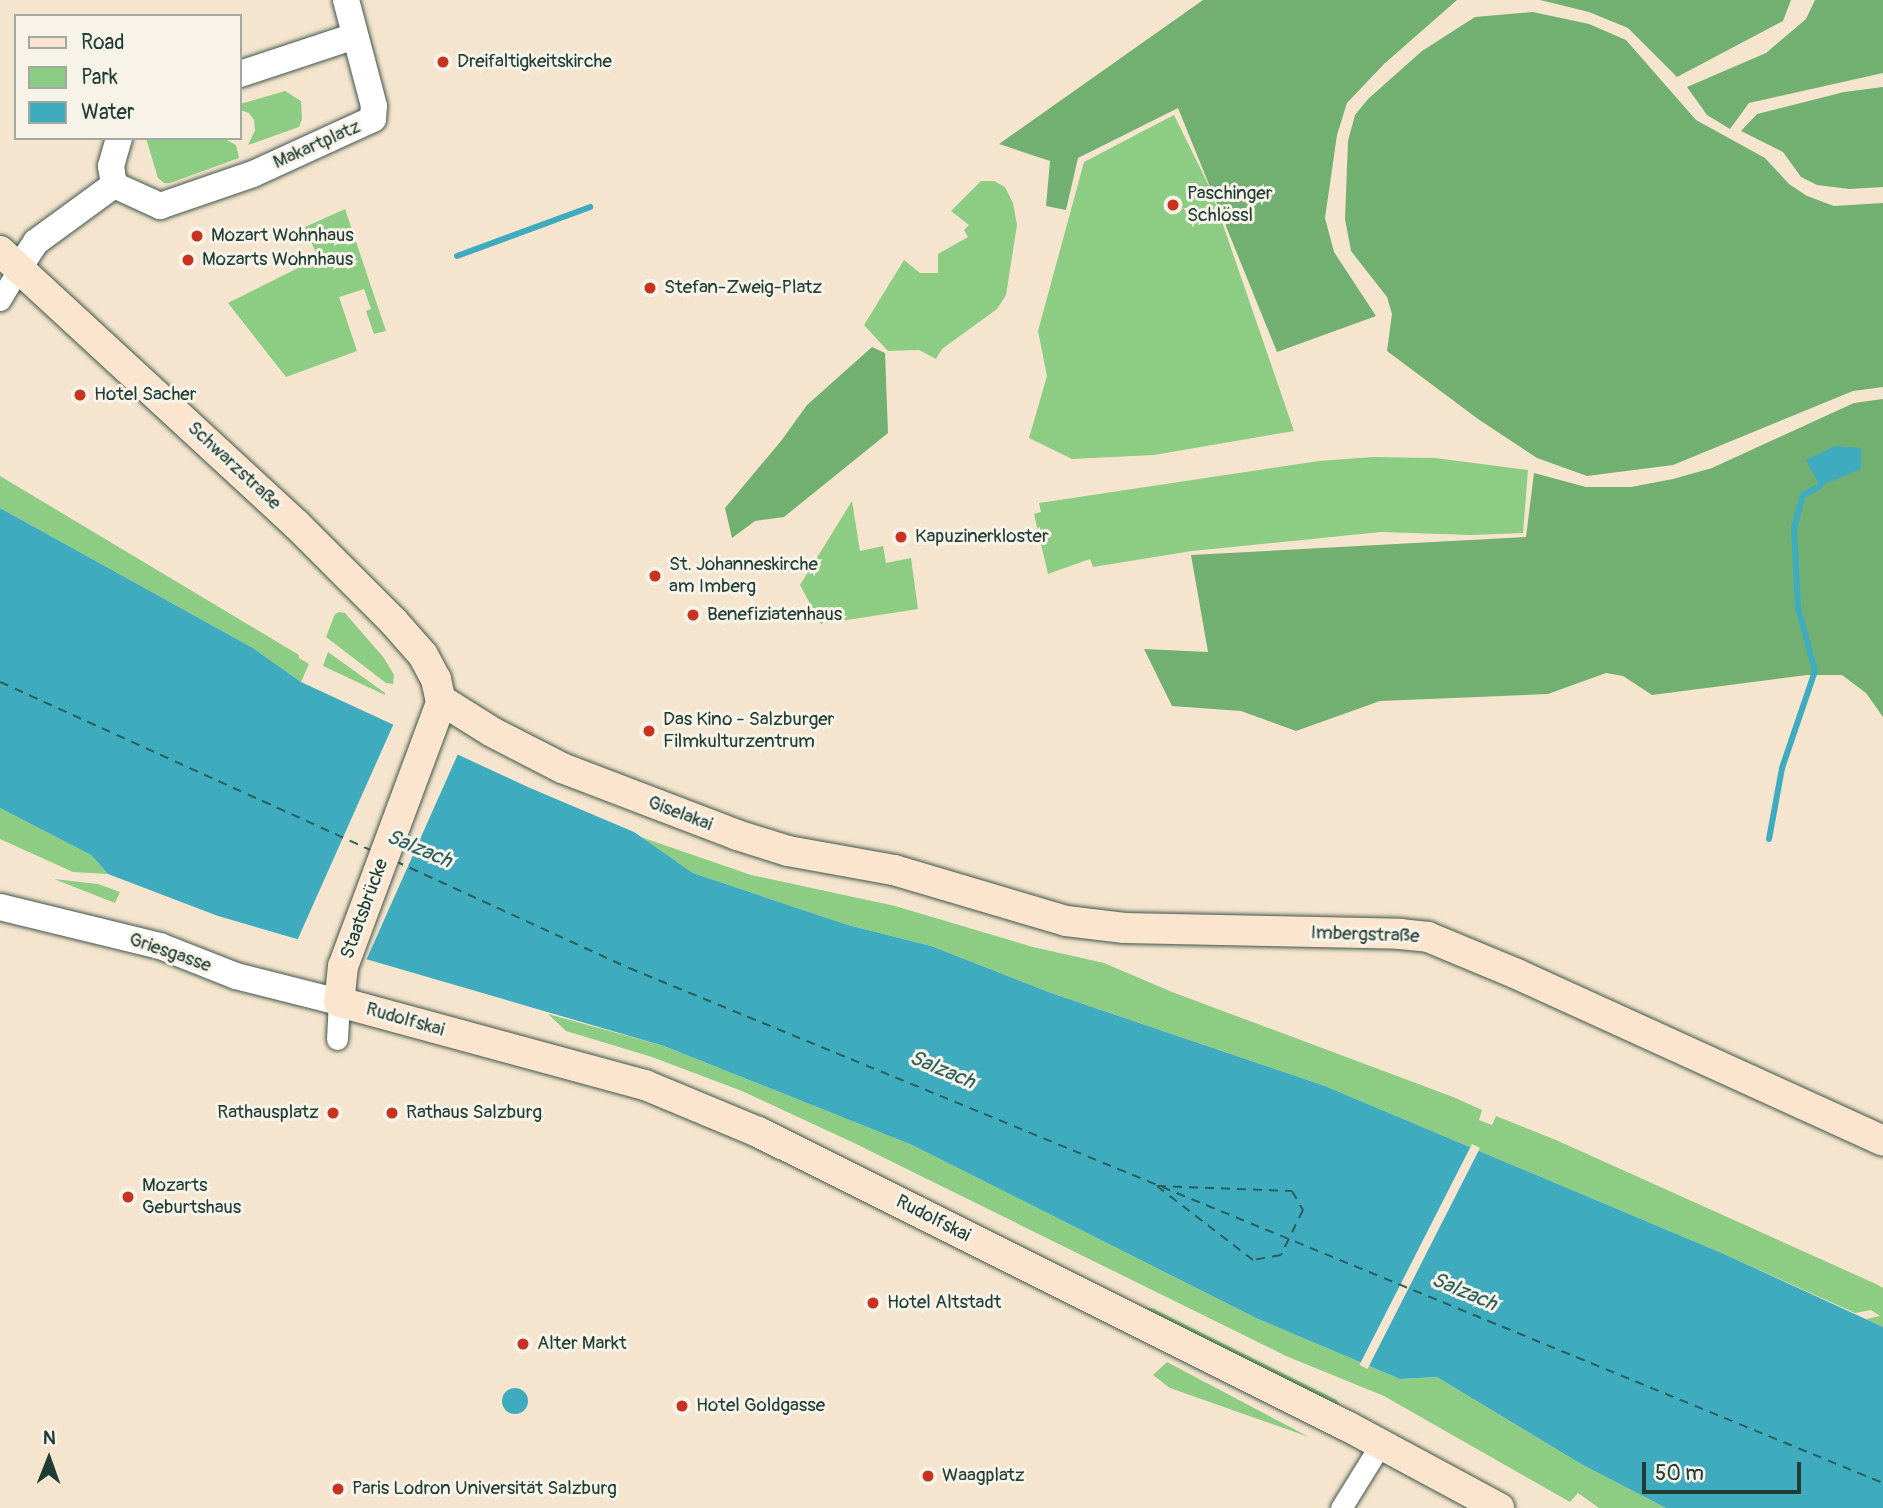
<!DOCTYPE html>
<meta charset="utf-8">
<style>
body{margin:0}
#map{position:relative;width:1883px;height:1508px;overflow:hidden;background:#f5e5ce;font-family:Pangolin,sans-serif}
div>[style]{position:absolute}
.green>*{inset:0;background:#8dcc83}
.forest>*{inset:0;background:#72b071}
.water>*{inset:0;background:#3eabbe}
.round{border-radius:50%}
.pier>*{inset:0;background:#f5e5ce;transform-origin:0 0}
.stream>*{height:6px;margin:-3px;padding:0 3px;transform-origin:3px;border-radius:3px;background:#3eabbe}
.ferry>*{height:2px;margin-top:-1px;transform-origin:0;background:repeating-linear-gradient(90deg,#285e5d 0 9px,transparent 0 16px)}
.roads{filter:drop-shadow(0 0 2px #3f564b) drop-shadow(0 0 2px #3f564b)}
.minor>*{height:21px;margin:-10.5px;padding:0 10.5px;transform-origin:10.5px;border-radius:10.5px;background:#fff}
.tertiary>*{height:26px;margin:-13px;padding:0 13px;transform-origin:13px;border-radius:13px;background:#fff}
.secondary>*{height:30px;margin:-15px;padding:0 15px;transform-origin:15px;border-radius:15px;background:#fbe5cf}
.dots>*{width:19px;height:19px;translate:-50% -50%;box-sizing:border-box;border:4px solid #f7f3e8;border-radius:50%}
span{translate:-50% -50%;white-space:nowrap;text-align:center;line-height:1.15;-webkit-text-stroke:6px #f7f3e8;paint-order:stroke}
.poi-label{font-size:19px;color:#1f3d34}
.left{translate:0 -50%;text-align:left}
.right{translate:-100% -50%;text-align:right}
.street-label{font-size:19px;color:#1f3d34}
.water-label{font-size:21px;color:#285e5d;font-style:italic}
.legend{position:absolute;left:14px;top:14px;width:228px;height:126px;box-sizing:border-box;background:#f7f3e8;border:2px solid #a1aaa0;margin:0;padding:9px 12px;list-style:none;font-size:21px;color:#1f3d34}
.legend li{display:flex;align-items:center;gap:14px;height:35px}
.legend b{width:35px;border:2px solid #a1aaa0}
.north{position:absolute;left:14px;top:1424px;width:70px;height:70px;-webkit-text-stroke:5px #f7f3e8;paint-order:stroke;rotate:1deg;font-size:19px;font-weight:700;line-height:28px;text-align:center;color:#1f3d34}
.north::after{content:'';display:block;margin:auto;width:24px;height:32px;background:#1f3d34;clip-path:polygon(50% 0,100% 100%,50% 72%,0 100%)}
.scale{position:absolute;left:1642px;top:1462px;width:159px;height:32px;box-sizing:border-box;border:4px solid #1f3d34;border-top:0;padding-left:9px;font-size:21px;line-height:24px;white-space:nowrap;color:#1f3d34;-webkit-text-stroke:5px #f7f3e8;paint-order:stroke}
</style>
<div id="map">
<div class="green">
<div style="clip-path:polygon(285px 91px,301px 101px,302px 119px,299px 127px,248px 145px,255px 130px,254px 120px,249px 113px,240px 110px,240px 104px)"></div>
<div style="clip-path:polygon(1174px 115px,1211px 190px,1294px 431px,1154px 455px,1072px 459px,1029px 438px,1047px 376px,1038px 331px,1084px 162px)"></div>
<div style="clip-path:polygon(146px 138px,223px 138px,236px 145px,239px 158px,170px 183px,164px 183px,158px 178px)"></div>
<div style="clip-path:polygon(981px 181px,994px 181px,1005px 187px,1013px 203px,1017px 225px,1006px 295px,997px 309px,942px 349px,936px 359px,919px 350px,888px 351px,864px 325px,904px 260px,920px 273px,938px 273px,938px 254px,968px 237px,964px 230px,969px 225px,951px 211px)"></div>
<div style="clip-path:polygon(345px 209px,386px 331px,374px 334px,366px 311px,371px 309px,364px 289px,339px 297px,357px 351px,286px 377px,228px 303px,318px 258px,305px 227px)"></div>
<div style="clip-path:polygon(1373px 457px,1435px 458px,1528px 470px,1523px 533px,1471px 535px,1381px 532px,1192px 551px,1093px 567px,1090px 559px,1048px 574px,1034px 514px,1041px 512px,1039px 503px,1319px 461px)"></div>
<div style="clip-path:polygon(0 476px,299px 655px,299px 658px,309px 664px,301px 682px,253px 648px,0 508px)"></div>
<div style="clip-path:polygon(852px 501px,860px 551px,883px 546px,886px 563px,911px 558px,918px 609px,821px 624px,800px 585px)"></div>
<div style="clip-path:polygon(339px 612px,345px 613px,384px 658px,394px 675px,393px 684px,386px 683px,326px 637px,335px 614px)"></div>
<div style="clip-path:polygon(328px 652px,385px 693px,385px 695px,323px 666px)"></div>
<div style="clip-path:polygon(0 808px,91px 855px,108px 874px,73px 872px,0 839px)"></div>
<div style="clip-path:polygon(641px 837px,751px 875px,895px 906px,1033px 947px,1104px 963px,1172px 992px,1453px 1097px,1482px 1110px,1479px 1120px,1492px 1125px,1496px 1116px,1556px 1140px,1876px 1284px,1883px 1288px,1883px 1327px,1866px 1319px,1880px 1316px,1871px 1310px,1855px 1313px,1724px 1254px,1325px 1086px,1051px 993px,931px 946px,848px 925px,693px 873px)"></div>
<div style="clip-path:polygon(54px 879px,98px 884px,120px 892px,115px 903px)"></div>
<div style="clip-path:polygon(548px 1014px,664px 1046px,912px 1145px,1256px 1318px,1400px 1379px,1437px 1377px,1581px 1464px,1666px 1508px,1599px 1508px,1578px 1493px,1570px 1502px,1384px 1396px,1286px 1356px,854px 1143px,742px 1091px,652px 1057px,566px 1031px)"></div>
<div style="clip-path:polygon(1142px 1307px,1154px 1309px,1337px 1400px,1340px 1408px,1147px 1312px)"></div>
<div style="clip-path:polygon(1167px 1362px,1309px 1437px,1170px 1388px,1153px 1375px)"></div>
</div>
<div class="forest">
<div style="clip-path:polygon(1203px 0,1457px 0,1384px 64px,1347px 103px,1337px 135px,1325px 218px,1334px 252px,1376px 316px,1277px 352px,1178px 108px,1078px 158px,1066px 210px,1046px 206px,1050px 161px,999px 144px)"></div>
<div style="clip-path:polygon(1540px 0,1791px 0,1783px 21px,1677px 77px,1628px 28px,1589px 12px)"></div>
<div style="clip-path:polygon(1815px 0,1883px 0,1883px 73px,1749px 103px,1730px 129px,1707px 115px,1687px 87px,1766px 53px,1806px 19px)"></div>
<div style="clip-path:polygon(1533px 12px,1589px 24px,1626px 40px,1696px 120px,1765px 158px,1789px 184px,1807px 196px,1834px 206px,1883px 203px,1883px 387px,1853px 391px,1673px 465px,1587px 476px,1537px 458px,1478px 419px,1387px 351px,1392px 314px,1387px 297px,1351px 251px,1345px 219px,1348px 141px,1355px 115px,1368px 99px,1422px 51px,1475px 17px)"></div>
<div style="clip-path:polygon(1883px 87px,1883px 187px,1849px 189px,1817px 185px,1801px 177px,1783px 152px,1741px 131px,1757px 114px,1844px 92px)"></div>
<div style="clip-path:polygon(872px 347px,885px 353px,888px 433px,784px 517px,755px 521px,732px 538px,725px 508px,781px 441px,807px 405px)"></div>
<div style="clip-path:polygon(1883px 399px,1883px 717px,1866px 693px,1842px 675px,1807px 675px,1652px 695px,1623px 676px,1606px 673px,1548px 694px,1380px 701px,1296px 731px,1241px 711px,1172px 706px,1144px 649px,1208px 652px,1191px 555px,1526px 537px,1534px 473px,1586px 487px,1631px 487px,1673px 479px,1712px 468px,1854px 403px)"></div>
</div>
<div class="water">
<div style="clip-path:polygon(1835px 446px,1861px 448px,1861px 469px,1820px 486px,1806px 460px)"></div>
<div style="clip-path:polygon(0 508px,253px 648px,301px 682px,530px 788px,634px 832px,693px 873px,848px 925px,931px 946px,1051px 993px,1325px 1086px,1724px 1254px,1883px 1327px,1883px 1508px,1666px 1508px,1581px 1464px,1437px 1377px,1400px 1379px,1256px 1318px,912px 1145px,664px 1046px,218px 916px,108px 874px,91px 855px,0 808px)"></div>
<div class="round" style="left:502px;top:1388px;width:26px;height:26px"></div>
</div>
<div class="pier">
<div style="left:394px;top:723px;width:71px;height:240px;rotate:24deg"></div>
<div style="left:1472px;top:1144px;width:9px;height:248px;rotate:27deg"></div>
</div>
<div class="stream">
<div style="left:457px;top:256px;width:142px;rotate:-20.2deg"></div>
<div style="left:1769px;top:839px;width:72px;rotate:-79.6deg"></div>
<div style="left:1782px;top:768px;width:102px;rotate:-71.2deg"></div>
<div style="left:1815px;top:671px;width:66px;rotate:-104.9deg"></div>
<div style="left:1798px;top:607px;width:79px;rotate:-92.9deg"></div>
<div style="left:1794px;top:528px;width:34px;rotate:-75deg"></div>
<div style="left:1803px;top:495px;width:19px;rotate:-28deg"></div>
</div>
<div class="ferry">
<div style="left:0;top:682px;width:407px;rotate:24.4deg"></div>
<div style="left:395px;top:861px;width:257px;rotate:24.6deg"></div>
<div style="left:629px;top:968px;width:1356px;rotate:22.33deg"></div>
<div style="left:1157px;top:1186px;width:135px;rotate:2.1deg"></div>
<div style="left:1292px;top:1191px;width:22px;rotate:60deg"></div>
<div style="left:1303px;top:1210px;width:50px;rotate:116.1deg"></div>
<div style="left:1281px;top:1255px;width:28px;rotate:170deg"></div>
<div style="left:1253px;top:1260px;width:121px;rotate:-142.4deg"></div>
</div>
<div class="roads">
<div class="minor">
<div style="left:0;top:300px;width:37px;rotate:-59deg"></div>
<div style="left:337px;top:1039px;width:37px;rotate:-87deg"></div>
<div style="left:1341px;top:1508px;width:74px;rotate:-58.2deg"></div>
</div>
<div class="tertiary">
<div style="left:240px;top:74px;width:121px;rotate:-18.3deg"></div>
<div style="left:114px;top:185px;width:51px;rotate:24.5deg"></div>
<div style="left:160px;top:206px;width:98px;rotate:-19deg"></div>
<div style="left:253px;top:174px;width:132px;rotate:-24.6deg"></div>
<div style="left:373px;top:119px;width:13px;rotate:-86deg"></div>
<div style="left:374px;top:106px;width:110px;rotate:-104.8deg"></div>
<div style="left:114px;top:185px;width:19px;rotate:-99deg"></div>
<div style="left:111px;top:166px;width:29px;rotate:-74deg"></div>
<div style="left:19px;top:268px;width:31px;rotate:-57deg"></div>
<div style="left:36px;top:242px;width:97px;rotate:-36.2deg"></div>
<div style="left:0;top:907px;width:165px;rotate:13.7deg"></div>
<div style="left:160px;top:946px;width:82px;rotate:21.5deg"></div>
<div style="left:236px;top:976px;width:106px;rotate:14.2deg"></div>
</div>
<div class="secondary">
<div style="left:0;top:251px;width:403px;rotate:42.7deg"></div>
<div style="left:296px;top:524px;width:137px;rotate:45deg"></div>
<div style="left:393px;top:621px;width:45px;rotate:48.6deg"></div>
<div style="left:423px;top:655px;width:27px;rotate:62deg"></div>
<div style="left:436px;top:679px;width:25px;rotate:78deg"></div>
<div style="left:441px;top:703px;width:281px;rotate:110.4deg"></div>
<div style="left:343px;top:966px;width:36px;rotate:96deg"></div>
<div style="left:339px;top:1002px;width:317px;rotate:15.2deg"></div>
<div style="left:645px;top:1085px;width:122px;rotate:22.6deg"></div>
<div style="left:758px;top:1132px;width:658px;rotate:26.53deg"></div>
<div style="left:1347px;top:1426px;width:173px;rotate:28.3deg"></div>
<div style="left:441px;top:700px;width:60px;rotate:32.1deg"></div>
<div style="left:492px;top:732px;width:79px;rotate:27.2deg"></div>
<div style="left:562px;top:768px;width:187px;rotate:20.9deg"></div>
<div style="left:737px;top:835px;width:53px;rotate:17.4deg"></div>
<div style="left:788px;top:851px;width:108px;rotate:10.2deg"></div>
<div style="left:894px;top:870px;width:179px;rotate:16.5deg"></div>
<div style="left:1066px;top:921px;width:59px;rotate:6.8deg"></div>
<div style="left:1125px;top:928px;width:275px;rotate:1.2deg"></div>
<div style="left:1400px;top:934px;width:28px;rotate:6deg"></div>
<div style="left:1428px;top:937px;width:96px;rotate:22.6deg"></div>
<div style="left:1517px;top:974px;width:402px;rotate:24.5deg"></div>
</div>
</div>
<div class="dots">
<div style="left:443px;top:62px;background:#c8321e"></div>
<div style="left:1173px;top:205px;background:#c8321e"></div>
<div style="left:197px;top:236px;background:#c8321e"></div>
<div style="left:188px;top:260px;background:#c8321e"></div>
<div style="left:650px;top:288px;background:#c8321e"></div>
<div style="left:80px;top:395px;background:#c8321e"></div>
<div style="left:901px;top:537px;background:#c8321e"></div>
<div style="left:655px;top:576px;background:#c8321e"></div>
<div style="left:693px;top:615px;background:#c8321e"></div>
<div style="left:649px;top:731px;background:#c8321e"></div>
<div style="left:333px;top:1113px;background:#c8321e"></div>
<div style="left:392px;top:1113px;background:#c8321e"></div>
<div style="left:128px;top:1197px;background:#c8321e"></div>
<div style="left:873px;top:1303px;background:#c8321e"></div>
<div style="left:523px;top:1344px;background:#c8321e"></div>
<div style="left:682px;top:1406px;background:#c8321e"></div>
<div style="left:928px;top:1476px;background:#c8321e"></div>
<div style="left:338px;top:1489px;background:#c8321e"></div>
</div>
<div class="poi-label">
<span class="left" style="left:457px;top:62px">Dreifaltigkeitskirche</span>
<span class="left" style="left:1187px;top:205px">Paschinger<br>Schlössl</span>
<span class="left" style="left:211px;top:236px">Mozart Wohnhaus</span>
<span class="left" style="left:202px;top:260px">Mozarts Wohnhaus</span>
<span class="left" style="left:664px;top:288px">Stefan-Zweig-Platz</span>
<span class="left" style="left:94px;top:395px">Hotel Sacher</span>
<span class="left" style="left:915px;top:537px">Kapuzinerkloster</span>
<span class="left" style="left:669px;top:576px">St. Johanneskirche<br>am Imberg</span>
<span class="left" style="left:707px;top:615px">Benefiziatenhaus</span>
<span class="left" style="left:663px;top:731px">Das Kino - Salzburger<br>Filmkulturzentrum</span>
<span class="right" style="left:319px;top:1113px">Rathausplatz</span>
<span class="left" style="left:406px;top:1113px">Rathaus Salzburg</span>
<span class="left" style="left:142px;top:1197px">Mozarts<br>Geburtshaus</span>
<span class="left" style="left:887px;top:1303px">Hotel Altstadt</span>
<span class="left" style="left:537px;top:1344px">Alter Markt</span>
<span class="left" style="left:696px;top:1406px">Hotel Goldgasse</span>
<span class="left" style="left:942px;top:1476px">Waagplatz</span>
<span class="left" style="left:352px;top:1489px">Paris Lodron Universität Salzburg</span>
</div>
<div class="street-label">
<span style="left:317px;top:145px;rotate:-24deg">Makartplatz</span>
<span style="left:234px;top:466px;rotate:43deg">Schwarzstraße</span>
<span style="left:680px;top:814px;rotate:21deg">Giselakai</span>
<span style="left:365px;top:909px;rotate:-70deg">Staatsbrücke</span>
<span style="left:1365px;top:935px;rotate:2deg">Imbergstraße</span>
<span style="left:170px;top:953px;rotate:19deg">Griesgasse</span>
<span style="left:405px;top:1020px;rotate:16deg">Rudolfskai</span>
<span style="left:933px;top:1219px;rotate:27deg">Rudolfskai</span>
</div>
<div class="water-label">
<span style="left:419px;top:849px;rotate:23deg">Salzach</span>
<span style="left:942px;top:1070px;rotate:23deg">Salzach</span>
<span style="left:1464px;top:1292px;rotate:23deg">Salzach</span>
</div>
<ul class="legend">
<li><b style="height:9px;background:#fbe5cf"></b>Road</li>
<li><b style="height:19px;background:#8dcc83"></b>Park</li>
<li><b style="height:19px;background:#3eabbe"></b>Water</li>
</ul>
<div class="north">N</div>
<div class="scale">50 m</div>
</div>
